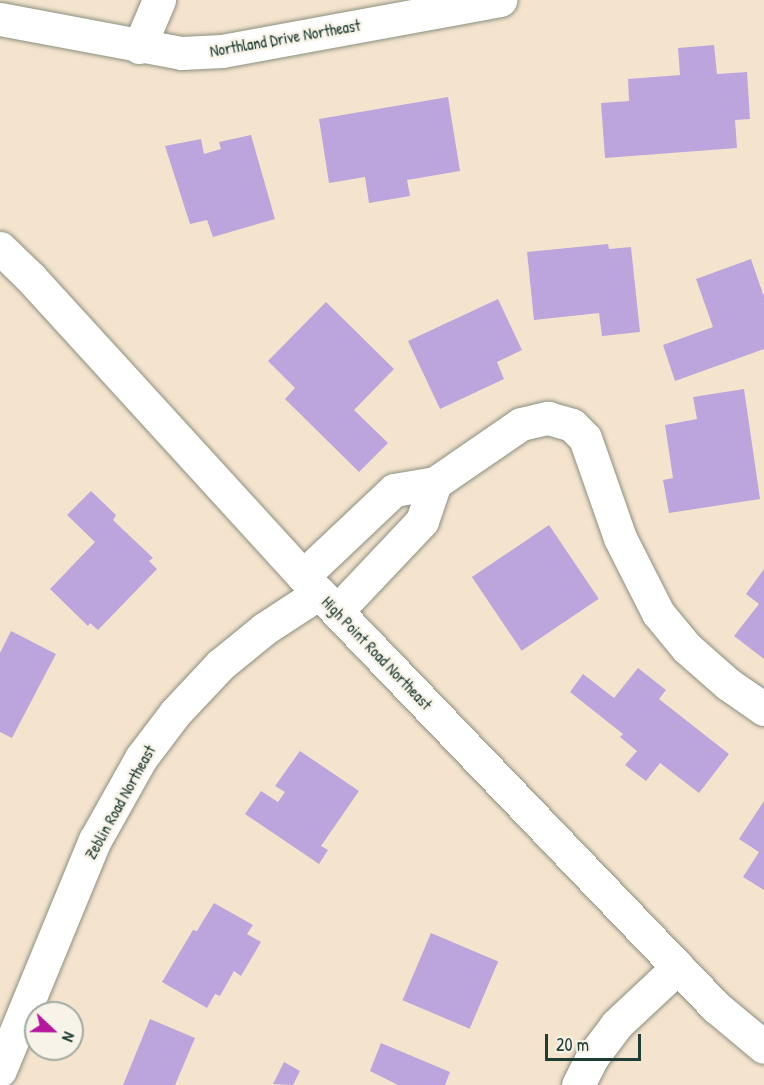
<!DOCTYPE html>
<style>
body{margin:0}
#map{position:relative;width:764px;height:1085px;overflow:hidden;background:#f5e4cd;font-family:"Patrick Hand",sans-serif}
div>[style]{position:absolute}
.building>*{inset:0;background:#bca5dd;transform-origin:0 0}
.roads{filter:drop-shadow(0 0 2px #8a9080) drop-shadow(0 0 2px #8a9080)}
.minor>*{height:33px;margin:-16.5px;padding:0 16.5px;transform-origin:16.5px;border-radius:16.5px;background:#fff}
span{translate:-50% -50%;white-space:nowrap;text-align:center;line-height:1.15;-webkit-text-stroke:5px #f7f3e8;paint-order:stroke}
.street-label{font-size:16px;color:#1f3d34}
.north{position:absolute;left:24px;top:1001px;width:60px;height:60px;box-sizing:border-box;background:#f7f3e8;border:2px solid #a1aaa0;border-radius:50%;rotate:112deg;font-size:16px;font-weight:700;line-height:24px;text-align:center;color:#1f3d34}
.north::after{content:'';display:block;margin:auto;width:21px;height:27px;background:#b5179e;clip-path:polygon(50% 0,100% 100%,50% 72%,0 100%)}
.scale{position:absolute;left:545px;top:1034px;width:96px;height:27px;box-sizing:border-box;border:3px solid #1f3d34;border-top:0;padding-left:8px;font-size:18px;line-height:21px;white-space:nowrap;color:#1f3d34;-webkit-text-stroke:4px #f7f3e8;paint-order:stroke}
</style>
<div id="map">
<div class="building">
<div style="clip-path:polygon(714px 45px,717px 74px,747px 72px,750px 119px,735px 120px,737px 148px,605px 158px,601px 103px,629px 101px,628px 79px,680px 75px,678px 48px)"></div>
<div style="clip-path:polygon(448px 97px,460px 171px,407px 180px,410px 196px,369px 203px,365px 177px,329px 183px,319px 119px)"></div>
<div style="clip-path:polygon(251px 135px,275px 219px,213px 237px,207px 220px,190px 224px,165px 146px,201px 139px,204px 154px,221px 149px,219px 142px)"></div>
<div style="clip-path:polygon(608px 244px,609px 249px,631px 247px,640px 332px,602px 336px,599px 313px,534px 320px,527px 252px)"></div>
<div style="clip-path:polygon(751px 259px,764px 297px,764px 349px,675px 381px,663px 345px,713px 327px,696px 279px)"></div>
<div style="clip-path:polygon(498px 299px,522px 350px,497px 362px,504px 379px,440px 409px,408px 341px)"></div>
<div style="clip-path:polygon(326px 302px,394px 369px,354px 410px,388px 443px,359px 472px,285px 399px,295px 388px,268px 361px)"></div>
<div style="clip-path:polygon(744px 389px,760px 499px,669px 513px,663px 480px,673px 478px,665px 425px,697px 419px,693px 397px)"></div>
<div style="clip-path:polygon(91px 491px,116px 515px,113px 520px,153px 558px,149px 561px,157px 569px,98px 630px,90px 623px,88px 626px,50px 589px,95px 542px,67px 515px)"></div>
<div style="left:549px;top:525px;width:89px;height:93px;rotate:56deg"></div>
<div style="clip-path:polygon(764px 569px,764px 659px,734px 636px,759px 604px,746px 594px)"></div>
<div style="clip-path:polygon(11px 631px,56px 654px,12px 738px,0 732px,0 653px)"></div>
<div style="clip-path:polygon(638px 668px,666px 690px,659px 699px,729px 754px,699px 793px,660px 763px,646px 781px,625px 765px,637px 751px,620px 737px,623px 734px,570px 692px,583px 674px,614px 698px)"></div>
<div style="clip-path:polygon(300px 751px,359px 791px,321px 846px,328px 850px,319px 864px,245px 814px,261px 791px,278px 802px,285px 792px,275px 786px)"></div>
<div style="clip-path:polygon(764px 801px,764px 890px,743px 877px,759px 852px,739px 839px)"></div>
<div style="clip-path:polygon(214px 903px,253px 925px,247px 934px,261px 942px,241px 976px,234px 971px,220px 996px,215px 994px,207px 1008px,162px 982px,193px 930px,197px 931px)"></div>
<div style="left:431px;top:933px;width:73px;height:73px;rotate:23deg"></div>
<div style="clip-path:polygon(150px 1019px,195px 1038px,175px 1085px,123px 1085px)"></div>
<div style="clip-path:polygon(381px 1043px,450px 1072px,445px 1085px,398px 1085px,370px 1071px)"></div>
<div style="clip-path:polygon(284px 1062px,300px 1071px,293px 1085px,273px 1084px)"></div>
</div>
<div class="roads">
<div class="minor">
<div style="left:0;top:19px;width:184px;rotate:10.6deg"></div>
<div style="left:181px;top:53px;width:41px;rotate:-2.8deg"></div>
<div style="left:222px;top:51px;width:283px;rotate:-10.4deg"></div>
<div style="left:139px;top:47px;width:51px;rotate:-66.9deg"></div>
<div style="left:0;top:248px;width:43px;rotate:44.1deg"></div>
<div style="left:31px;top:278px;width:427px;rotate:47.6deg"></div>
<div style="left:319px;top:593px;width:574px;rotate:46.2deg"></div>
<div style="left:716px;top:1007px;width:62px;rotate:39.8deg"></div>
<div style="left:303px;top:576px;width:125px;rotate:-43.4deg"></div>
<div style="left:394px;top:490px;width:42px;rotate:-9.7deg"></div>
<div style="left:435px;top:483px;width:104px;rotate:-34.5deg"></div>
<div style="left:521px;top:424px;width:28px;rotate:-13deg"></div>
<div style="left:548px;top:418px;width:25px;rotate:16deg"></div>
<div style="left:572px;top:425px;width:18px;rotate:45deg"></div>
<div style="left:585px;top:438px;width:106px;rotate:70.7deg"></div>
<div style="left:620px;top:538px;width:84px;rotate:63.1deg"></div>
<div style="left:658px;top:613px;width:45px;rotate:50.4deg"></div>
<div style="left:687px;top:648px;width:55px;rotate:41.3deg"></div>
<div style="left:728px;top:684px;width:44px;rotate:34.8deg"></div>
<div style="left:337px;top:611px;width:124px;rotate:-46.6deg"></div>
<div style="left:422px;top:521px;width:40px;rotate:-71.1deg"></div>
<div style="left:0;top:1070px;width:249px;rotate:-67.6deg"></div>
<div style="left:95px;top:840px;width:94px;rotate:-60.7deg"></div>
<div style="left:141px;top:758px;width:56px;rotate:-52.9deg"></div>
<div style="left:175px;top:713px;width:66px;rotate:-46.8deg"></div>
<div style="left:220px;top:665px;width:57px;rotate:-39.3deg"></div>
<div style="left:264px;top:629px;width:66px;rotate:-33.2deg"></div>
<div style="left:578px;top:1085px;width:33px;rotate:-63deg"></div>
<div style="left:593px;top:1056px;width:39px;rotate:-53deg"></div>
<div style="left:616px;top:1025px;width:85px;rotate:-43.1deg"></div>
</div>
</div>
<div class="street-label">
<span style="left:285px;top:38px;rotate:-10deg">Northland Drive Northeast</span>
<span style="left:377px;top:653px;rotate:46deg">High Point Road Northeast</span>
<span style="left:120px;top:802px;rotate:-61deg">Zeblin Road Northeast</span>
</div>
<div class="north">N</div>
<div class="scale">20 m</div>
</div>
